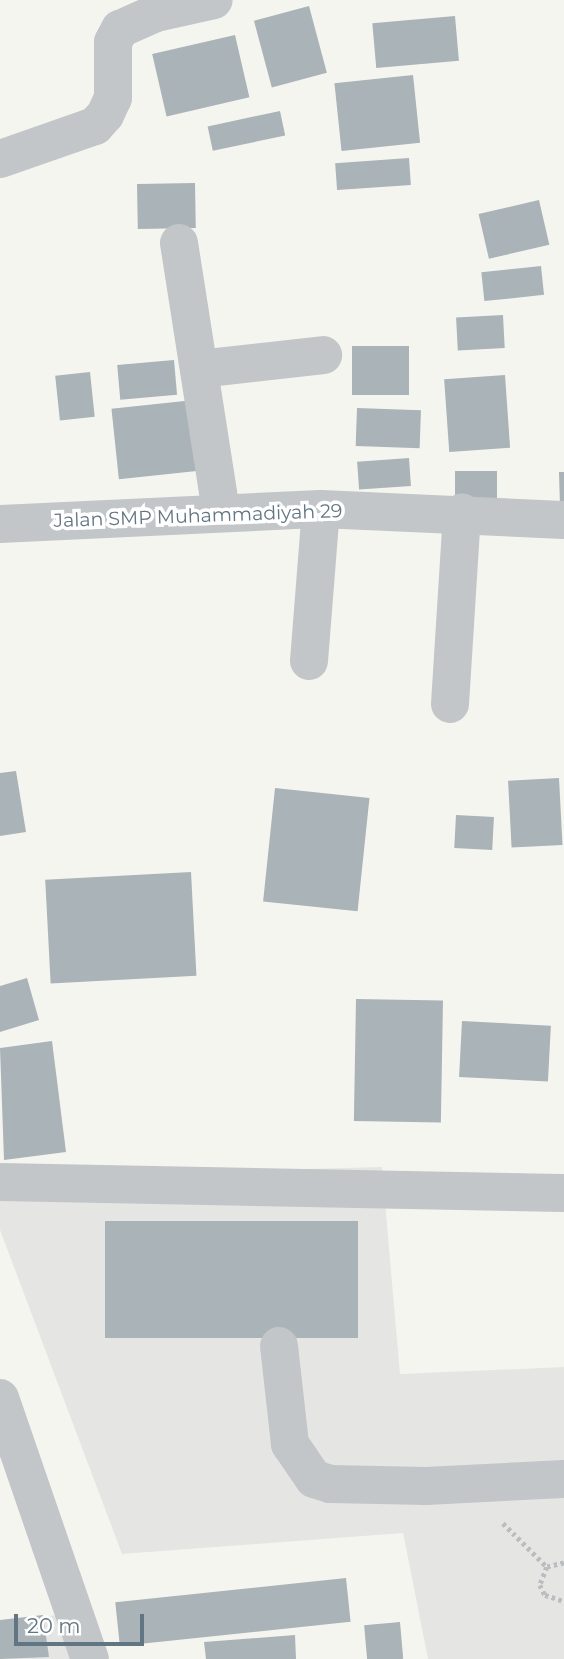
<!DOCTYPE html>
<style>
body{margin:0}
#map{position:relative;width:564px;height:1659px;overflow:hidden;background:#f5f5f0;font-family:Montserrat,sans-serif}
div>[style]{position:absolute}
.built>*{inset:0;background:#e5e6e4}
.building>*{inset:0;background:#aab3b7;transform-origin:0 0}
.path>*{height:4.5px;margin-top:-2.25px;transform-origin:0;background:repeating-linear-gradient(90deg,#bbbec0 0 3.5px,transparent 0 7px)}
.minor>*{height:38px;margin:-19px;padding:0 19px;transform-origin:19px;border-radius:19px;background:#c2c6c9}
span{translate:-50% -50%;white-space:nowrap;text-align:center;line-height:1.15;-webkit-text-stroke:7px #fff;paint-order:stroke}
.street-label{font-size:19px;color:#627583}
.scale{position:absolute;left:14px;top:1614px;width:130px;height:32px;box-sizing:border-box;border:4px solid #627583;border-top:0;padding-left:9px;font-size:21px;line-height:24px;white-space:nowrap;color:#627583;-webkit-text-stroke:5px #fff;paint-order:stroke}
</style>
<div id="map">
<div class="built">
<div style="clip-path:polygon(382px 1167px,400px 1374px,564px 1367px,564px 1659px,428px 1659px,403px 1533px,122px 1554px,0 1230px,0 1177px)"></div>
<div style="clip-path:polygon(57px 1615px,73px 1659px,0 1659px,0 1621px)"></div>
</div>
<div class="building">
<div style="left:309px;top:6px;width:69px;height:57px;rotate:75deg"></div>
<div style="left:455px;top:16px;width:45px;height:83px;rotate:85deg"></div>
<div style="left:235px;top:35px;width:64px;height:85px;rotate:77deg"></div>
<div style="left:413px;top:75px;width:68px;height:79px;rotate:84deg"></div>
<div style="left:280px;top:111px;width:25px;height:74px;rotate:78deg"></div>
<div style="left:409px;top:158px;width:27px;height:74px;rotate:86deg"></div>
<div style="left:195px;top:183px;width:45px;height:58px;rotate:89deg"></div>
<div style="left:539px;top:200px;width:46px;height:62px;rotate:77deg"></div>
<div style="left:541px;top:266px;width:29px;height:60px;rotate:84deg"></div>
<div style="left:503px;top:315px;width:33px;height:47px;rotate:87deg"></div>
<div style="left:352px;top:346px;width:57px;height:49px"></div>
<div style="left:174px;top:360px;width:35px;height:57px;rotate:85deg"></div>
<div style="left:90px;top:372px;width:45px;height:35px;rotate:84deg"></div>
<div style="left:505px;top:375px;width:73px;height:61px;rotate:86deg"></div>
<div style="left:194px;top:400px;width:71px;height:83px;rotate:84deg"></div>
<div style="left:357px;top:408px;width:64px;height:38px;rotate:2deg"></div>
<div style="left:409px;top:458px;width:28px;height:52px;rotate:86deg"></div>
<div style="left:455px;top:471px;width:42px;height:28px"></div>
<div style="clip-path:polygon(559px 472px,564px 472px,564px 507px,560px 507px)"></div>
<div style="clip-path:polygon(16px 771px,26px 832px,0 836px,0 773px)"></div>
<div style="left:559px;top:778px;width:67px;height:51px;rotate:87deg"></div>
<div style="left:275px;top:788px;width:95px;height:114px;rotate:6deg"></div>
<div style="left:456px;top:815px;width:38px;height:33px;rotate:3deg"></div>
<div style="left:191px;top:872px;width:104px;height:146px;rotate:87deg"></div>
<div style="clip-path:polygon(27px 978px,39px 1020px,0 1032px,0 986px)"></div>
<div style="left:356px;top:999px;width:87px;height:122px;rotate:1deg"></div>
<div style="left:462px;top:1021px;width:89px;height:56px;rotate:3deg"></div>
<div style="clip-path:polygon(52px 1041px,66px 1152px,4px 1160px,0 1048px)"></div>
<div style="left:105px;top:1221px;width:253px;height:117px"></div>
<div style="left:346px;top:1578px;width:44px;height:232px;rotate:84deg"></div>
<div style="clip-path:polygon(43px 1615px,49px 1657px,0 1659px,0 1620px)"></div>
<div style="left:400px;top:1622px;width:37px;height:36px;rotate:85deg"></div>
<div style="clip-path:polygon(295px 1635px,296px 1659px,206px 1659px,204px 1642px)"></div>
</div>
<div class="path">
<div style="left:503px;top:1523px;width:62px;rotate:45deg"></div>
<div style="left:564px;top:1563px;width:17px;rotate:167deg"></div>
<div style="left:547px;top:1567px;width:19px;rotate:111deg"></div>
<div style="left:540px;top:1585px;width:11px;rotate:63deg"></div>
<div style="left:545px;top:1595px;width:20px;rotate:18deg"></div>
</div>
<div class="minor">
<div style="left:0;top:159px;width:101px;rotate:-19.2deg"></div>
<div style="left:95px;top:126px;width:15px;rotate:-48deg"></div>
<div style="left:105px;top:115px;width:19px;rotate:-65deg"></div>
<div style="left:113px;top:98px;width:56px;rotate:-90deg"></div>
<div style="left:113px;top:42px;width:15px;rotate:-62deg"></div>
<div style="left:120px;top:29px;width:39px;rotate:-24deg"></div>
<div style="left:156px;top:13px;width:59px;rotate:-12.6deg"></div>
<div style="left:179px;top:243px;width:271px;rotate:81.1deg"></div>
<div style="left:199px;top:369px;width:125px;rotate:-6.4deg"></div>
<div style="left:0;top:524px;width:321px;rotate:-2.7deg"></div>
<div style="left:321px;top:509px;width:243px;rotate:2.6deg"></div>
<div style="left:309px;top:661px;width:152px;rotate:-85.5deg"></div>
<div style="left:450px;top:704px;width:192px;rotate:-86.4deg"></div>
<div style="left:0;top:1182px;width:564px;rotate:1.12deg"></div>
<div style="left:279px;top:1346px;width:99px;rotate:83.6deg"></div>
<div style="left:290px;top:1444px;width:42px;rotate:55.6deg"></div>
<div style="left:314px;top:1479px;width:17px;rotate:17deg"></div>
<div style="left:330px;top:1484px;width:96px;rotate:1.2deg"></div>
<div style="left:426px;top:1486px;width:138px;rotate:-2.9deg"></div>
<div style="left:0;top:1398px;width:276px;rotate:71deg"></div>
</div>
<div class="street-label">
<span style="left:198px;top:516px;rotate:-2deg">Jalan SMP Muhammadiyah 29</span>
</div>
<div class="scale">20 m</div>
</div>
